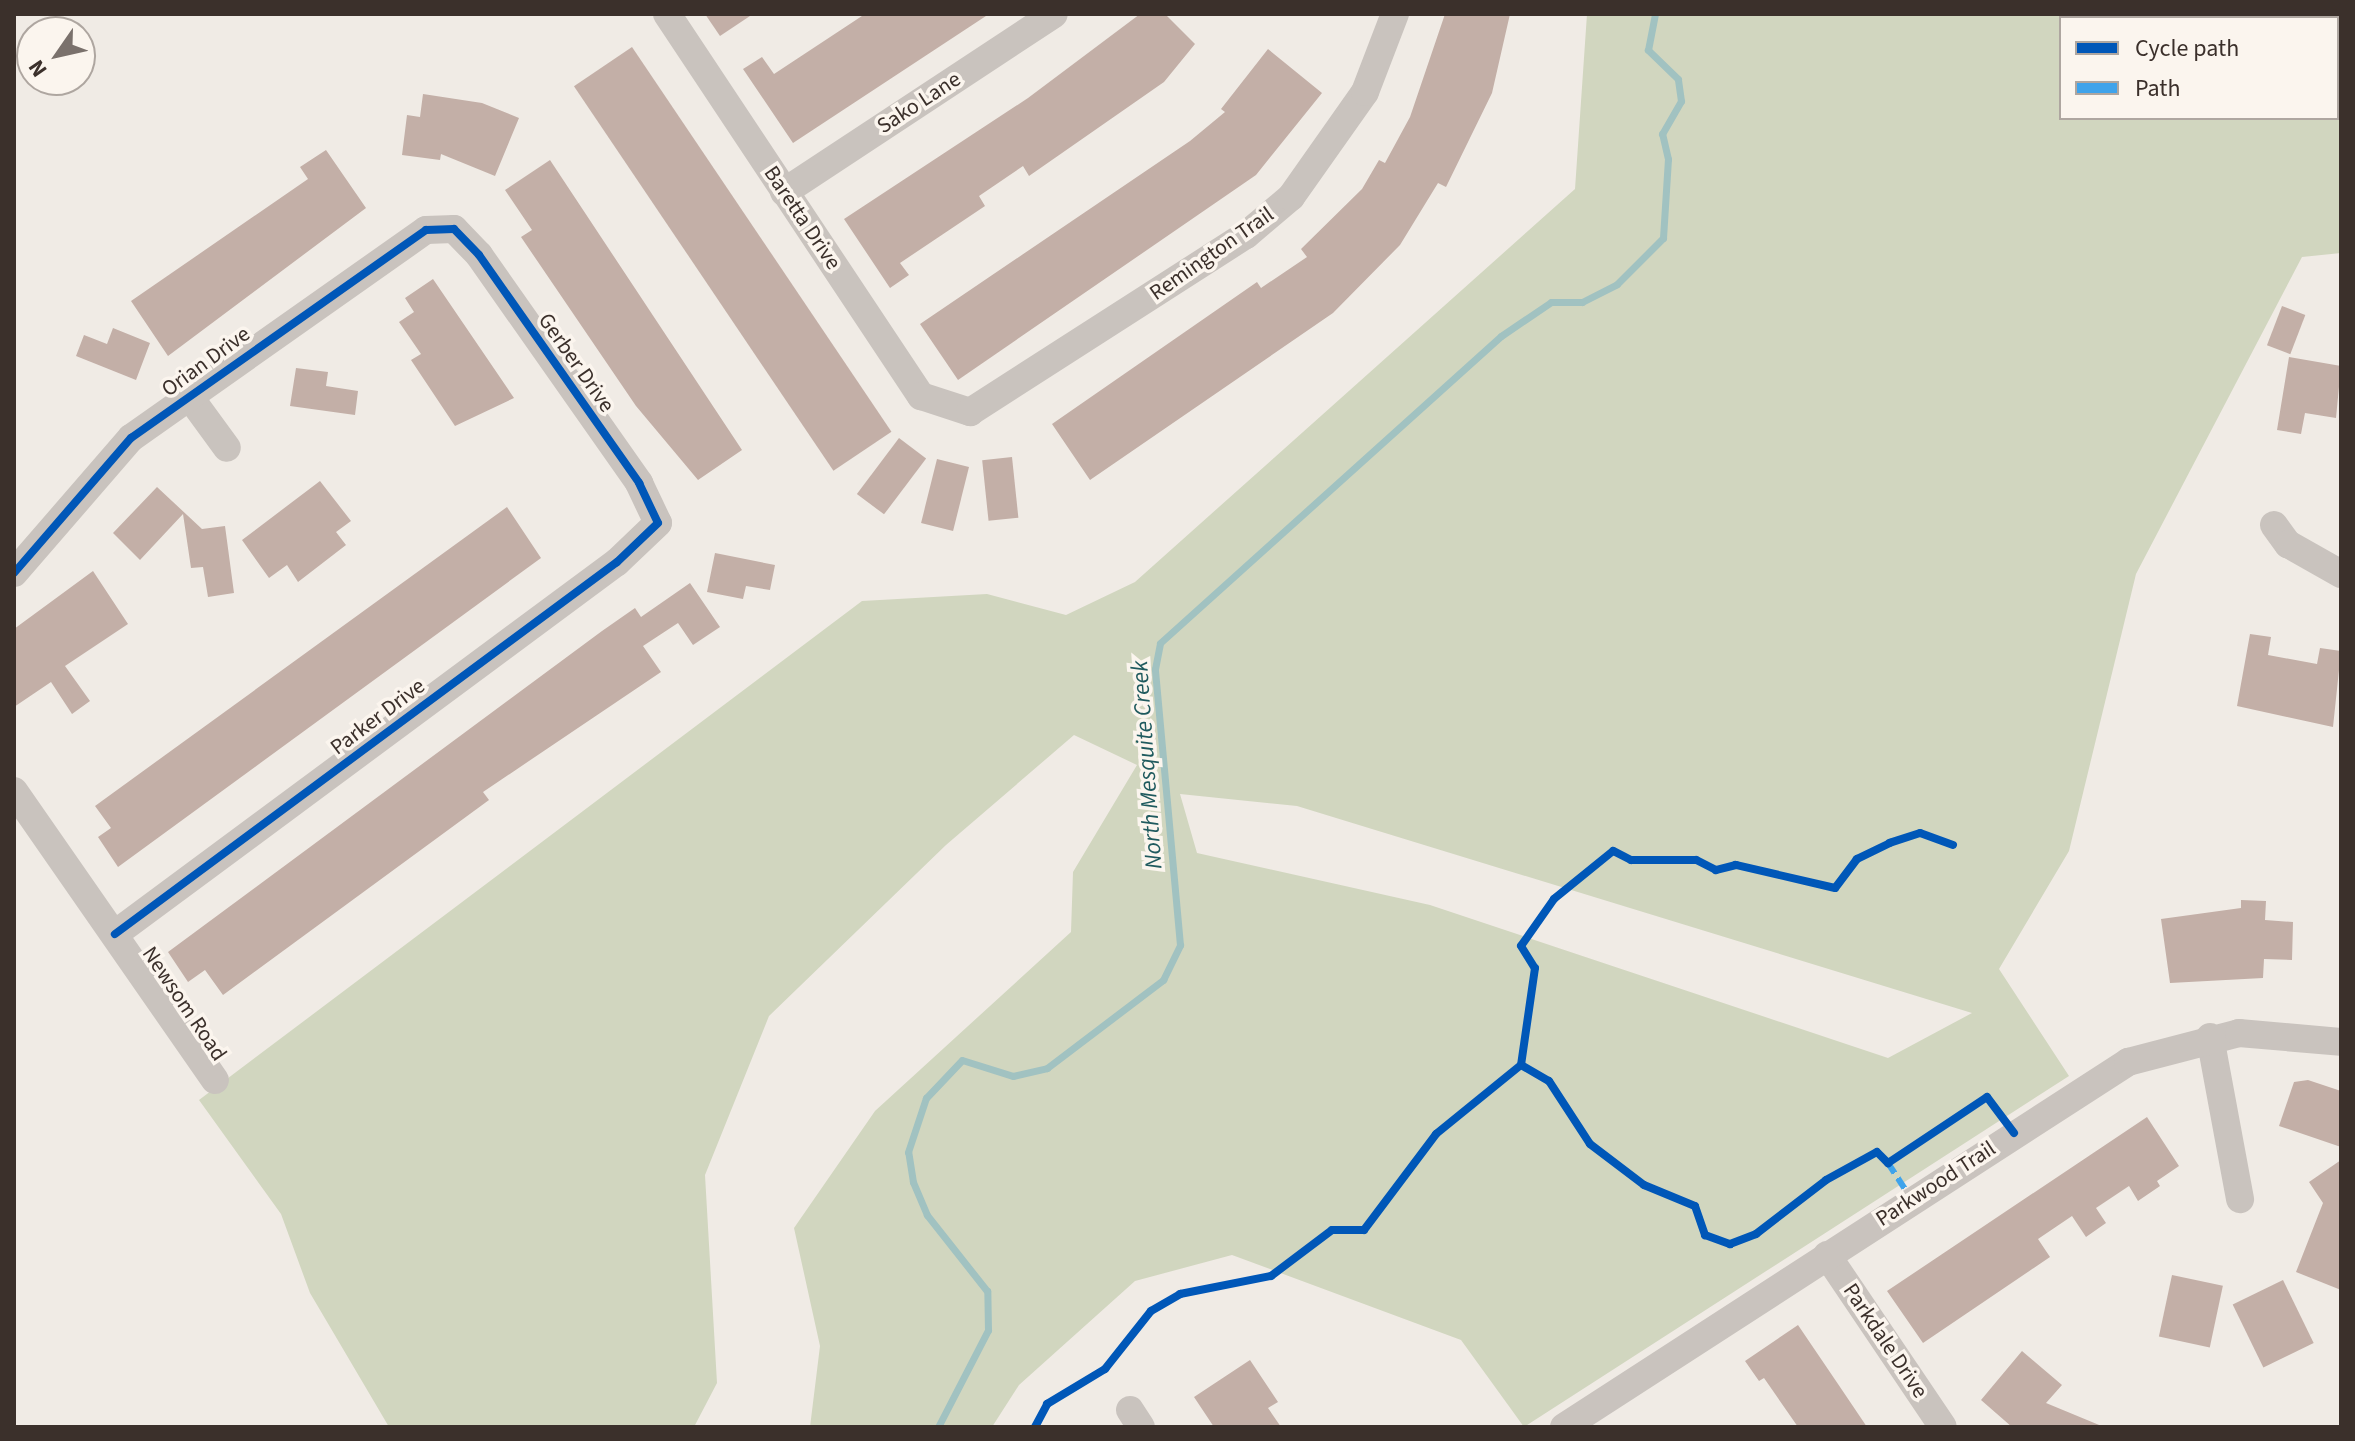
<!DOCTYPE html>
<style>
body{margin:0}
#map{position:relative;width:2355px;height:1441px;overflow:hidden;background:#f0ebe5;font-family:"Source Sans 3",sans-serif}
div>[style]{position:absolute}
.green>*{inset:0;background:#d1d6bf}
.stream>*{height:7px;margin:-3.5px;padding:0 3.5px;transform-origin:3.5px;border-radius:3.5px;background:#a1c2c1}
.building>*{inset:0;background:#c3afa7;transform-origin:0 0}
.minor>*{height:28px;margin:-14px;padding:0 14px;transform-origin:14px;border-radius:14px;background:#c9c3be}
.quiet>*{height:6px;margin-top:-3px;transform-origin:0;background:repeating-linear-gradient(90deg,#3fa3eb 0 12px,transparent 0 18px)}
.cycleway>*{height:8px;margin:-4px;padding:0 4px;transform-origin:4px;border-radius:4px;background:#0057b8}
span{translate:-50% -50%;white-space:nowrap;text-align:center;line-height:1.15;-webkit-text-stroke:7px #fbf5ee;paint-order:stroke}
.street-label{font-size:22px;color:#3b302b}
.water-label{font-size:24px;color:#1f5a5e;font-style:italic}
.frame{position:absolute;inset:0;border:16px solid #3b302b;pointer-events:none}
.legend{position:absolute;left:2059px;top:16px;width:280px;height:104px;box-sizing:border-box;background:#fbf5ee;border:2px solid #aea6a0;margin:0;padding:10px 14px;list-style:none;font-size:24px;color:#3b302b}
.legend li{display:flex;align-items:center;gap:16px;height:40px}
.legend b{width:40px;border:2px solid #aea6a0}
.north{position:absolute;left:16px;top:16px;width:80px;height:80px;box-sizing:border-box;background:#fbf5ee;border:2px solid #aea6a0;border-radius:50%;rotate:236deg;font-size:22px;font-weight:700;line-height:32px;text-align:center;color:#3b302b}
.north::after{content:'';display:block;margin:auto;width:28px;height:36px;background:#7a716c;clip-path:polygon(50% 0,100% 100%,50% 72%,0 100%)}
</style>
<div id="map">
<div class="green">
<div style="clip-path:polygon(evenodd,1587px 14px,2341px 14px,2341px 253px,2302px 257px,2136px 574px,2069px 851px,1999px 969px,2069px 1076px,1524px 1427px,1461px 1340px,1232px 1255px,1135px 1281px,1019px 1385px,992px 1427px,810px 1427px,820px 1346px,794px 1228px,875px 1111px,1071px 932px,1073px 872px,1137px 765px,1074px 735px,946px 845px,769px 1016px,705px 1175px,717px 1383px,694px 1427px,389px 1427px,310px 1293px,281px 1214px,199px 1100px,862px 601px,987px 594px,1066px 615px,1135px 582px,1575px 189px,1587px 14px,2061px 18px,2337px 18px,2337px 118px,2061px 118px,2061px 18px,1587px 14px,1180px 794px,1297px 806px,1972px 1013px,1888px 1058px,1430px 905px,1197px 853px,1180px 794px)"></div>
</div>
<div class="stream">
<div style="left:938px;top:1427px;width:109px;rotate:-62.7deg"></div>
<div style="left:988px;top:1330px;width:39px;rotate:-91deg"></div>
<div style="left:987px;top:1291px;width:97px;rotate:-128.3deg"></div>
<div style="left:927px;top:1215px;width:36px;rotate:-113deg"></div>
<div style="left:913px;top:1182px;width:30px;rotate:-99deg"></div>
<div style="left:908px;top:1152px;width:57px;rotate:-71.6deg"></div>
<div style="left:926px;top:1098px;width:52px;rotate:-46.5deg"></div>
<div style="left:962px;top:1060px;width:53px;rotate:17.4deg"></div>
<div style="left:1013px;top:1076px;width:35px;rotate:-13deg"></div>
<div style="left:1047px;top:1068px;width:146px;rotate:-37.2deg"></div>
<div style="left:1163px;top:980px;width:39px;rotate:-64deg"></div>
<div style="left:1180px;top:945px;width:277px;rotate:-95.2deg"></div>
<div style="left:1155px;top:669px;width:26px;rotate:-79deg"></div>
<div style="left:1160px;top:643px;width:459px;rotate:-42deg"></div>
<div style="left:1501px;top:336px;width:60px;rotate:-34.2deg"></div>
<div style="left:1551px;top:302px;width:31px"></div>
<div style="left:1582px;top:302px;width:39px;rotate:-27deg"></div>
<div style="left:1617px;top:284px;width:65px;rotate:-45deg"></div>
<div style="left:1663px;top:238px;width:79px;rotate:-86.4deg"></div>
<div style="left:1668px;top:159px;width:26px;rotate:-103deg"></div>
<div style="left:1662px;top:134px;width:38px;rotate:-60deg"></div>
<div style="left:1681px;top:101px;width:22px;rotate:-98deg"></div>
<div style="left:1678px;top:79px;width:42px;rotate:-136deg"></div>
<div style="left:1648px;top:50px;width:37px;rotate:-79deg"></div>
</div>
<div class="building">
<div style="clip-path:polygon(705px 14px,753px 14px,720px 36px)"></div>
<div style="clip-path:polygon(865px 14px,989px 14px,793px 143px,743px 69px,762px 57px,774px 74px)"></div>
<div style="clip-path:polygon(1140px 14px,1165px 14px,1195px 44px,1164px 82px,1029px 176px,1023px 166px,979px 196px,985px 206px,900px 263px,909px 275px,890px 288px,844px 219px,1028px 98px)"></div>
<div style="clip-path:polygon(1445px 14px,1510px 14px,1492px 93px,1446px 187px,1438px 183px,1400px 245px,1333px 313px,1090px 480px,1052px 424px,1257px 282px,1261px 288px,1307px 257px,1301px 249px,1362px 189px,1379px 160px,1385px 163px,1410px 117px)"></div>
<div style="left:632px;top:47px;width:464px;height:70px;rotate:56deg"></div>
<div style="clip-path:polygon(1268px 49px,1322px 93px,1256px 175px,958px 380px,920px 324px,1190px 141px,1225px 112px,1221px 109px)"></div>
<div style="clip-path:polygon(423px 94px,482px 103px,519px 118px,495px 176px,441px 154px,440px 160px,402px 155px,407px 115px,420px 117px)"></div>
<div style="clip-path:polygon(326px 150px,366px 208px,168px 356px,131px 301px,308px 179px,300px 167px)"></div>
<div style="clip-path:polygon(550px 160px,742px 450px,698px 480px,636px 406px,521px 237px,532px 230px,505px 190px)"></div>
<div style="clip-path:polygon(433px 279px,514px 398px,455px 426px,411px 360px,421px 354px,399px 322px,414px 312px,405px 298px)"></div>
<div style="left:2282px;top:306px;width:25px;height:42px;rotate:21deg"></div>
<div style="clip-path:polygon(113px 328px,150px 343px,136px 380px,76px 356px,84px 335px,107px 344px)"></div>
<div style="clip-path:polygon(2289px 357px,2341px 366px,2336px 418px,2305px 413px,2301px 434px,2277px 430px)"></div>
<div style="clip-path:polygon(296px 368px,328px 372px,326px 386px,358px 391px,355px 415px,290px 406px)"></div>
<div style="left:899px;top:438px;width:34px;height:70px;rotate:37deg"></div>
<div style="left:1012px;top:457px;width:61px;height:30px;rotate:84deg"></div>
<div style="left:937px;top:459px;width:33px;height:66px;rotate:14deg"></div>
<div style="clip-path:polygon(320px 481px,351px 521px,336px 532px,346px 545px,298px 582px,287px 565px,269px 578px,242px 540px)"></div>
<div style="clip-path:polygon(157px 487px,202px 529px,225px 526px,234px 593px,208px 597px,203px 567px,191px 568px,183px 514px,140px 560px,113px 533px)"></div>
<div style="clip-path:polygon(507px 507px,541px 558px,118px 867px,98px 837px,111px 828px,95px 806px)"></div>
<div style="clip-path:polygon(715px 553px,775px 565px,770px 590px,746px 586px,743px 599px,707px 592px)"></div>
<div style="clip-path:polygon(93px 571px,128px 624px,65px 666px,90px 701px,72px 714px,51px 682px,14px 707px,14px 629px)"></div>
<div style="clip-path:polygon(690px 583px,720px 627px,693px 645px,678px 623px,643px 646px,661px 672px,483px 792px,489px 800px,223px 995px,205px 970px,188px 982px,168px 952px,602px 631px,635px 608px,641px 617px)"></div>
<div style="clip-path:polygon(2250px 634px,2271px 637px,2268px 655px,2317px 664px,2320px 648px,2341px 651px,2333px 727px,2237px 706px)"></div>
<div style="clip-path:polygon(2241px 900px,2266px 901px,2265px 920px,2293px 922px,2292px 960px,2264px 959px,2263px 978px,2170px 983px,2161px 919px,2241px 908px)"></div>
<div style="clip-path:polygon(2308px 1080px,2341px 1091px,2341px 1147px,2279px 1126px,2294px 1082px)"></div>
<div style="clip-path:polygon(2147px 1117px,2179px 1166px,2157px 1181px,2160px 1186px,2138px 1201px,2129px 1186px,2096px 1208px,2106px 1223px,2086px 1237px,2072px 1216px,2038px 1239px,2050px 1257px,1923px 1343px,1887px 1291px)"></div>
<div style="clip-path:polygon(2341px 1160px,2341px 1290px,2296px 1272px,2323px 1203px,2309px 1182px)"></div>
<div style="left:2172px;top:1275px;width:52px;height:63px;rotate:12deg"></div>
<div style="left:2283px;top:1280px;width:70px;height:56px;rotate:64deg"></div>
<div style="clip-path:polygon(1798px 1325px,1838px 1384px,1867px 1427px,1798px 1427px,1764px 1378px,1759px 1381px,1745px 1361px)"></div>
<div style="clip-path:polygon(2022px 1351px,2062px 1385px,2046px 1403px,2104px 1427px,2012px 1427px,1981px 1400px)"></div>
<div style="clip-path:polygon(1250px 1360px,1278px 1402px,1268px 1408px,1281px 1427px,1214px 1427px,1194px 1397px)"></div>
</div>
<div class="minor">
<div style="left:667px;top:14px;width:459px;rotate:56.4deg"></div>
<div style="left:921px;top:396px;width:52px;rotate:18.1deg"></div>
<div style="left:970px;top:412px;width:328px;rotate:-32.7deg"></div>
<div style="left:1246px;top:235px;width:59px;rotate:-40.2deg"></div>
<div style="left:1291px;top:197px;width:128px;rotate:-54.8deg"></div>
<div style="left:1365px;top:92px;width:84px;rotate:-69deg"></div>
<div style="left:784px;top:192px;width:323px;rotate:-33.4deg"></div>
<div style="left:189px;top:396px;width:64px;rotate:53.8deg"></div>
<div style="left:2274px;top:525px;width:24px;rotate:54deg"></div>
<div style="left:2288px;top:544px;width:61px;rotate:29.5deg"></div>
<div style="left:14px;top:573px;width:179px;rotate:-49.1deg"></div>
<div style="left:131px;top:438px;width:361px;rotate:-35.2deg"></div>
<div style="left:426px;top:230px;width:28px;rotate:-2deg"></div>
<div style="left:454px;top:229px;width:36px;rotate:46deg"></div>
<div style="left:479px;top:255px;width:279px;rotate:54.9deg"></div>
<div style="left:639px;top:483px;width:44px;rotate:64.6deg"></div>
<div style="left:658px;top:523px;width:57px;rotate:136.4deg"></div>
<div style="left:617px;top:562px;width:625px;rotate:143.46deg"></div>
<div style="left:14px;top:791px;width:352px;rotate:55.2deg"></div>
<div style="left:2210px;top:1037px;width:165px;rotate:79.5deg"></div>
<div style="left:1827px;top:1255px;width:207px;rotate:56deg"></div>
<div style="left:1130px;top:1410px;width:20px;rotate:57deg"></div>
<div style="left:1564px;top:1427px;width:672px;rotate:-32.91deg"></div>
<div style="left:2128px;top:1062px;width:115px;rotate:-14.6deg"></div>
<div style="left:2239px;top:1033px;width:102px;rotate:5deg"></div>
</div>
<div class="quiet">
<div style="left:1888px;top:1163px;width:44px;rotate:57deg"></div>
</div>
<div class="cycleway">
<div style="left:14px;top:573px;width:179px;rotate:-49.1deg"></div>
<div style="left:131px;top:438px;width:361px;rotate:-35.2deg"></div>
<div style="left:426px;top:230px;width:28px;rotate:-2deg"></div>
<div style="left:454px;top:229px;width:36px;rotate:46deg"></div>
<div style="left:479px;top:255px;width:279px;rotate:54.9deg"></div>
<div style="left:639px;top:483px;width:44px;rotate:64.6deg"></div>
<div style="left:658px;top:523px;width:57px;rotate:136.4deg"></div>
<div style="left:617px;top:562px;width:625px;rotate:143.46deg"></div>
<div style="left:1953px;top:845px;width:35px;rotate:-160deg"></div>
<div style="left:1920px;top:833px;width:32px;rotate:162deg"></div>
<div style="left:1890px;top:843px;width:37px;rotate:154deg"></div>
<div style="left:1857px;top:859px;width:36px;rotate:127deg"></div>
<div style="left:1835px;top:888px;width:102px;rotate:-166.9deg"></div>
<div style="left:1736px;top:865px;width:21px;rotate:166deg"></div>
<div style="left:1716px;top:870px;width:22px;rotate:-153deg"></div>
<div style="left:1696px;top:860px;width:65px;rotate:180deg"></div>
<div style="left:1631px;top:860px;width:20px;rotate:-153deg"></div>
<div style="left:1613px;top:851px;width:76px;rotate:140.9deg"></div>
<div style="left:1554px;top:899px;width:57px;rotate:125.1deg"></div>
<div style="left:1521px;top:946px;width:26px;rotate:58deg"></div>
<div style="left:1535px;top:968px;width:98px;rotate:98.2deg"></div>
<div style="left:1521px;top:1065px;width:32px;rotate:30deg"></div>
<div style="left:1549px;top:1081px;width:75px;rotate:56.9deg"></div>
<div style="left:1590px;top:1144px;width:68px;rotate:37.2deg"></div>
<div style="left:1644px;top:1185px;width:55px;rotate:22.4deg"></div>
<div style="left:1695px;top:1206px;width:31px;rotate:71deg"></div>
<div style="left:1705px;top:1235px;width:27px;rotate:20deg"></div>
<div style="left:1730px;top:1244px;width:28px;rotate:-21deg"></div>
<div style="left:1756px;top:1234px;width:88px;rotate:-37.6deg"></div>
<div style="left:1826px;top:1180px;width:58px;rotate:-28.8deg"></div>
<div style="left:1877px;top:1152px;width:16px;rotate:45deg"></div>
<div style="left:1888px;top:1163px;width:119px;rotate:-33.7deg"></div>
<div style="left:1987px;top:1097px;width:45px;rotate:53.1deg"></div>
<div style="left:1035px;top:1427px;width:26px;rotate:-62deg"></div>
<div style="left:1047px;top:1404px;width:68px;rotate:-31.1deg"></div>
<div style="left:1105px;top:1369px;width:74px;rotate:-51.6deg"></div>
<div style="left:1151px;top:1311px;width:34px;rotate:-30deg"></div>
<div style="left:1180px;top:1294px;width:93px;rotate:-11.2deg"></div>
<div style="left:1271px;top:1276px;width:76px;rotate:-37deg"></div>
<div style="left:1332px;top:1230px;width:32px"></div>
<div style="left:1364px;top:1230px;width:120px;rotate:-53.1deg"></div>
<div style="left:1436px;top:1134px;width:109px;rotate:-39.1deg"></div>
</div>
<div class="street-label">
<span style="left:919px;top:103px;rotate:-33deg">Sako Lane</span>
<span style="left:802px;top:218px;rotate:56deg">Baretta Drive</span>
<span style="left:1212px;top:254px;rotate:-35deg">Remington Trail</span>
<span style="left:206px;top:362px;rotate:-36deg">Orian Drive</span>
<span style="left:576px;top:363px;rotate:55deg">Gerber Drive</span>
<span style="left:378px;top:717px;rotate:-37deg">Parker Drive</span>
<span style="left:184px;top:1004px;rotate:56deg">Newsom Road</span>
<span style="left:1936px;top:1184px;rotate:-33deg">Parkwood Trail</span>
<span style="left:1885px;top:1341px;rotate:56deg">Parkdale Drive</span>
</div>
<div class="water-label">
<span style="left:1147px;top:765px;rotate:-94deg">North Mesquite Creek</span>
</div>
<div class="frame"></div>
<ul class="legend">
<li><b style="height:10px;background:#0057b8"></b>Cycle path</li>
<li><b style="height:10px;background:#3fa3eb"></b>Path</li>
</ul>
<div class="north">N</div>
</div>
